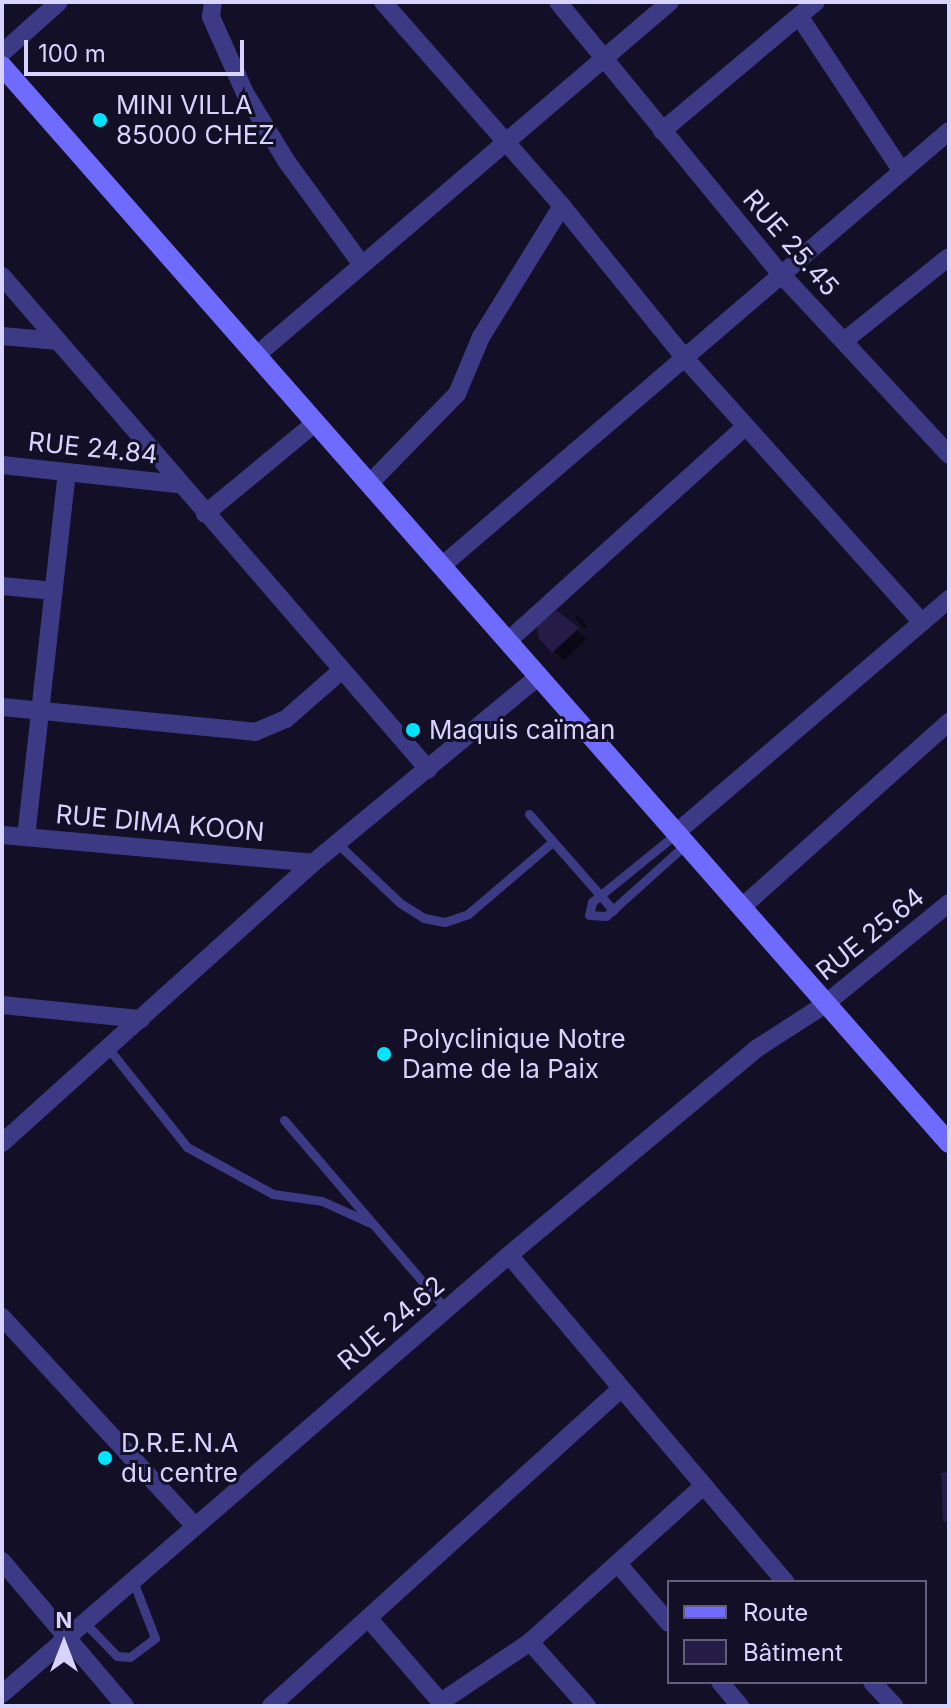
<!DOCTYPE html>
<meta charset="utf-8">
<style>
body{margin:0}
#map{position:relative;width:951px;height:1708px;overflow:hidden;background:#130f26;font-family:Inter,sans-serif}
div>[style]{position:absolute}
.shadow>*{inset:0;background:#0007;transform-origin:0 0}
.building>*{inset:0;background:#241b47}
.lane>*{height:9px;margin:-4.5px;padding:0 4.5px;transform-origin:4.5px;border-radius:4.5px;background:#3d3a85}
.street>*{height:18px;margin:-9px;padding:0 9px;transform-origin:9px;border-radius:9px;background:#3d3a85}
.secondary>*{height:20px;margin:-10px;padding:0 10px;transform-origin:10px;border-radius:10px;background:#6f6bff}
.dots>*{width:22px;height:22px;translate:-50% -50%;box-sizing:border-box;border:4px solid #130f26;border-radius:50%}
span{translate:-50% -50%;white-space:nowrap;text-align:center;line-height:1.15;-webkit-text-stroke:6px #130f26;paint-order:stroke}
.poi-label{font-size:26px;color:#d9d4ff}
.left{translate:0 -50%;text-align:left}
.street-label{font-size:26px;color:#d9d4ff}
.frame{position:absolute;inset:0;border:4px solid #d9d4ff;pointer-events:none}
.legend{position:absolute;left:667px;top:1580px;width:260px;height:104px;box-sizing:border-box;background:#130f26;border:2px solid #625e7d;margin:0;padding:10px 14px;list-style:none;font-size:24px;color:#d9d4ff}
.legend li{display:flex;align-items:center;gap:16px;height:40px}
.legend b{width:40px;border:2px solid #625e7d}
.north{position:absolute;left:24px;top:1604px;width:80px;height:80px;-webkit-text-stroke:6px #130f26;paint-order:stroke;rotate:0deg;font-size:22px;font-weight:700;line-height:32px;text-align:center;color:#d9d4ff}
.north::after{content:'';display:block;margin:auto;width:28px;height:36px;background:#d9d4ff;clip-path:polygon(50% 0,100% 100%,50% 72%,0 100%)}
.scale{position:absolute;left:24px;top:40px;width:220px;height:36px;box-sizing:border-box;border:4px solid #d9d4ff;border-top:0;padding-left:10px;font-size:24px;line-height:28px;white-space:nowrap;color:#d9d4ff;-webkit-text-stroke:6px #130f26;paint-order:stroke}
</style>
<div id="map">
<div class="shadow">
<div style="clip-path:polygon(556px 613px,587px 639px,563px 661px,554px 651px)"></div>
<div style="left:578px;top:615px;width:14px;height:4px;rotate:51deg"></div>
</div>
<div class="building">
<div style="clip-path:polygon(556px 610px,579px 628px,552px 653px,538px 637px,537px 626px)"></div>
<div style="clip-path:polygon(949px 1472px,949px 1522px,943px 1522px,941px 1473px)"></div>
</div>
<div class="lane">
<div style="left:529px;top:814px;width:128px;rotate:48.8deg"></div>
<div style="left:676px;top:834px;width:108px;rotate:141deg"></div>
<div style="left:592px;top:902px;width:13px;rotate:103deg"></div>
<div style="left:589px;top:915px;width:17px;rotate:3deg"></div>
<div style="left:606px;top:916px;width:108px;rotate:-42deg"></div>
<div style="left:337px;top:843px;width:87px;rotate:43.6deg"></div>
<div style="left:400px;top:903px;width:28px;rotate:32deg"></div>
<div style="left:424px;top:918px;width:21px;rotate:11deg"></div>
<div style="left:445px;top:922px;width:24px;rotate:-19deg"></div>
<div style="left:468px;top:914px;width:109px;rotate:-40.5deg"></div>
<div style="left:108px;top:1048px;width:127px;rotate:51.4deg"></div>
<div style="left:187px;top:1147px;width:98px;rotate:28.7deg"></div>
<div style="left:273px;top:1194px;width:49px;rotate:8.1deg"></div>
<div style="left:322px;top:1201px;width:56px;rotate:24.3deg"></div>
<div style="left:284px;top:1120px;width:250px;rotate:49.4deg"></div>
<div style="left:85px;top:1623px;width:46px;rotate:45.9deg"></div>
<div style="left:117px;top:1656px;width:13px;rotate:4deg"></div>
<div style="left:130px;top:1657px;width:31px;rotate:-37deg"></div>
<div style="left:155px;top:1638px;width:61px;rotate:-111.1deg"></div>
</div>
<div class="street">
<div style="left:213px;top:2px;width:15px;rotate:98deg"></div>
<div style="left:211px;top:17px;width:83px;rotate:65.9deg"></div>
<div style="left:245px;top:93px;width:81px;rotate:58.7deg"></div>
<div style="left:287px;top:162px;width:127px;rotate:53.9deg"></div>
<div style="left:383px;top:2px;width:271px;rotate:48.7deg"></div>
<div style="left:562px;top:206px;width:193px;rotate:51.1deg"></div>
<div style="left:683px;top:356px;width:358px;rotate:48.1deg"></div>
<div style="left:558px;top:2px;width:350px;rotate:50.7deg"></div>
<div style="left:780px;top:273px;width:248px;rotate:47.1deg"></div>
<div style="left:799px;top:16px;width:185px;rotate:56.5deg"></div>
<div style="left:2px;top:53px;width:76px;rotate:-41.8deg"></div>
<div style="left:662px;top:131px;width:201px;rotate:-40deg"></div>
<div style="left:2px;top:276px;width:652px;rotate:49.17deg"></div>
<div style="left:2px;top:336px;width:56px;rotate:5.1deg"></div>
<div style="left:844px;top:341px;width:134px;rotate:-38.7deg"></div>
<div style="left:258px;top:354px;width:542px;rotate:-40.51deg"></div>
<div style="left:2px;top:465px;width:176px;rotate:6.2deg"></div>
<div style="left:370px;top:483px;width:124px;rotate:-45.7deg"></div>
<div style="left:457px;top:394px;width:62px;rotate:-67.2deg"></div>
<div style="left:481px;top:337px;width:154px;rotate:-58.3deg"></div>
<div style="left:205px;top:514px;width:143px;rotate:-39.6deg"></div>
<div style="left:444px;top:564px;width:665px;rotate:-40.61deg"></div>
<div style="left:2px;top:586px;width:52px;rotate:5.5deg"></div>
<div style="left:509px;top:640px;width:318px;rotate:-42.1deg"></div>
<div style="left:2px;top:707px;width:254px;rotate:5.6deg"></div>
<div style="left:255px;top:732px;width:34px;rotate:-23deg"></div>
<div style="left:286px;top:719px;width:74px;rotate:-41.2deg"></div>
<div style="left:676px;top:833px;width:360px;rotate:-40.6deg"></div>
<div style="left:2px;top:835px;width:312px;rotate:5.1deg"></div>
<div style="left:26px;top:837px;width:367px;rotate:-83.6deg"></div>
<div style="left:742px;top:907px;width:278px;rotate:-41.8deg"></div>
<div style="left:2px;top:1005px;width:140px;rotate:5.8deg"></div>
<div style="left:2px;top:1143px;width:418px;rotate:-42deg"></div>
<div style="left:313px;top:863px;width:293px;rotate:-39.6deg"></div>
<div style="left:509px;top:1255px;width:428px;rotate:49.8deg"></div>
<div style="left:2px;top:1317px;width:284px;rotate:47.3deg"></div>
<div style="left:2px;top:1561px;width:190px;rotate:49.7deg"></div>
<div style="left:618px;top:1564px;width:78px;rotate:49.2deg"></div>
<div style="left:369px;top:1619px;width:115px;rotate:49.2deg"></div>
<div style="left:530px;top:1642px;width:86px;rotate:48.3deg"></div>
<div style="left:720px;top:1682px;width:31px;rotate:50deg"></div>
<div style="left:872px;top:1682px;width:33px;rotate:47deg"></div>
<div style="left:2px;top:1694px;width:671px;rotate:-40.89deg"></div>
<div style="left:509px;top:1255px;width:322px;rotate:-39.8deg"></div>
<div style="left:756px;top:1049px;width:81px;rotate:-32.9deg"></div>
<div style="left:824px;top:1005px;width:161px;rotate:-39.2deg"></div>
<div style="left:441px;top:1702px;width:107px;rotate:-34deg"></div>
<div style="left:530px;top:1642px;width:232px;rotate:-42deg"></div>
<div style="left:271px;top:1706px;width:469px;rotate:-42.2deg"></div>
</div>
<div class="secondary">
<div style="left:2px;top:66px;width:1434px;rotate:48.68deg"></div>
</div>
<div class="dots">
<div style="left:100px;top:120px;background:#00e5ff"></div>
<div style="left:413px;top:730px;background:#00e5ff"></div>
<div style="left:384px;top:1054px;background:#00e5ff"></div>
<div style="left:105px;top:1458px;background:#00e5ff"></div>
</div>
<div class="poi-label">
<span class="left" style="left:116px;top:120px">MINI VILLA<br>85000 CHEZ</span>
<span class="left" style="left:429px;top:730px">Maquis caïman</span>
<span class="left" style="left:402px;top:1054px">Polyclinique Notre<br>Dame de la Paix</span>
<span class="left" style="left:121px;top:1458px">D.R.E.N.A<br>du centre</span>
</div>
<div class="street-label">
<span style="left:791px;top:243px;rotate:49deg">RUE 25.45</span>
<span style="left:93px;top:448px;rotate:6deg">RUE 24.84</span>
<span style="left:160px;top:823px;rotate:5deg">RUE DIMA KOON</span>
<span style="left:870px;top:934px;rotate:-39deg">RUE 25.64</span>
<span style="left:391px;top:1323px;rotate:-40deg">RUE 24.62</span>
</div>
<div class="frame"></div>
<ul class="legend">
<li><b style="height:10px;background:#6f6bff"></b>Route</li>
<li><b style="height:22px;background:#241b47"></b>Bâtiment</li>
</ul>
<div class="north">N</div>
<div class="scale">100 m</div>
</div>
